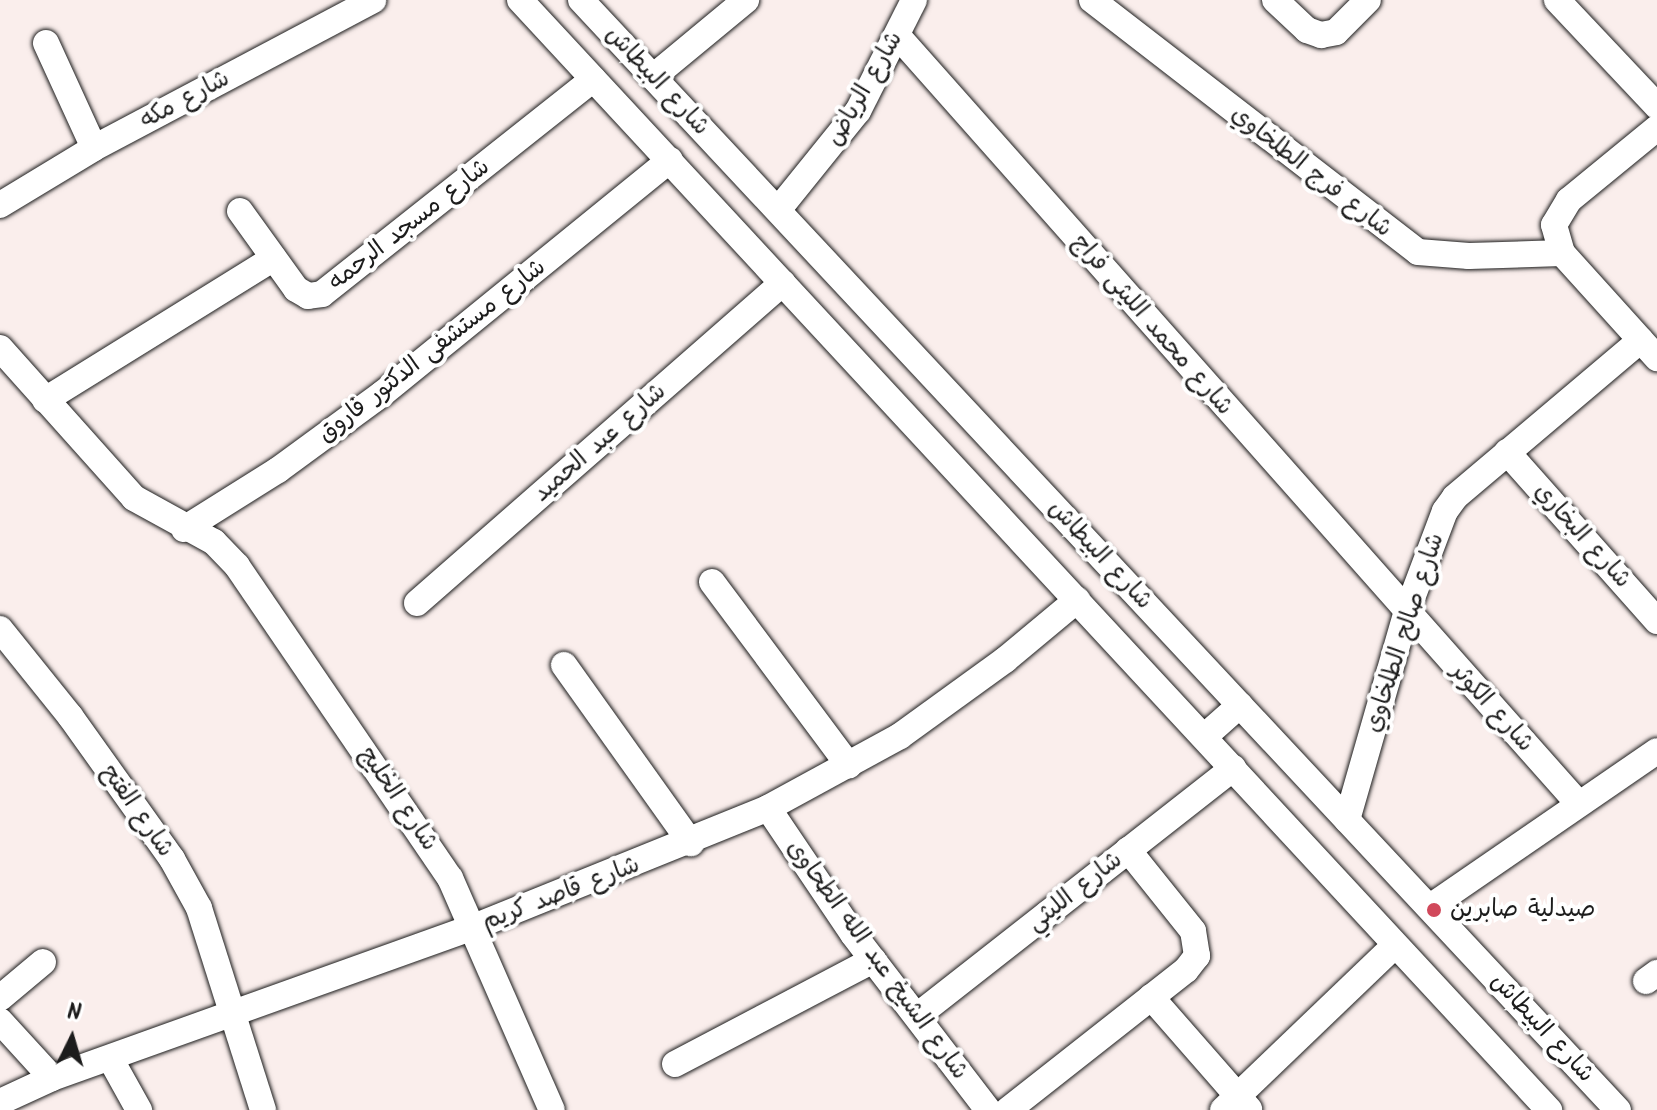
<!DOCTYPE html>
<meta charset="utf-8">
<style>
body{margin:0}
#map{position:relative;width:1657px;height:1110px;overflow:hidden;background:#faeeec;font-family:Kalam,"Playpen Sans Arabic",sans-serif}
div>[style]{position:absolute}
.roads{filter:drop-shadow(0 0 2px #1c1c1c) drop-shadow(0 0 2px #1c1c1c)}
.street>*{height:26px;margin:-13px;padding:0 13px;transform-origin:13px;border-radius:13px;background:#fff}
.dots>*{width:22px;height:22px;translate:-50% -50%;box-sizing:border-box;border:4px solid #fff;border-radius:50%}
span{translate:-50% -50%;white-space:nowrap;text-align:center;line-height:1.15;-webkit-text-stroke:8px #fff;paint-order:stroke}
.street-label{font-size:24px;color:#1c1c1c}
.poi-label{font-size:24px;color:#1c1c1c}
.left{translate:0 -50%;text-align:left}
.north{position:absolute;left:32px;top:998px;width:80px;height:80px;-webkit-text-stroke:6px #fff;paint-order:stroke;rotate:5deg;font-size:22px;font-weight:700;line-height:32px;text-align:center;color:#1c1c1c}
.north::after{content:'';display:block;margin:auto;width:28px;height:36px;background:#1c1c1c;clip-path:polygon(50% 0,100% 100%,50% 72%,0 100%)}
</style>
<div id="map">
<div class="roads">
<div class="street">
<div style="left:520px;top:0;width:1514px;rotate:47.17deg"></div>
<div style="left:581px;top:0;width:1519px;rotate:46.95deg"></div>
<div style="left:1092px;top:0;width:412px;rotate:37.7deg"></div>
<div style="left:1418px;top:252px;width:51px;rotate:4.5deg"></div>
<div style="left:1469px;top:256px;width:93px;rotate:-1.8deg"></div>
<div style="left:1275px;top:0;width:44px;rotate:43.2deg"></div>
<div style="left:1307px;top:30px;width:15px;rotate:20deg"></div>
<div style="left:1321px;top:35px;width:15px;rotate:-11deg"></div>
<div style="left:1336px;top:32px;width:45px;rotate:-45deg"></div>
<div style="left:1557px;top:0;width:146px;rotate:46.7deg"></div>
<div style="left:897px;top:35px;width:1026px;rotate:48.44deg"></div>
<div style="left:46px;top:43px;width:115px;rotate:65.4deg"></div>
<div style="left:653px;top:77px;width:121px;rotate:-39.6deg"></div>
<div style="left:1657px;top:128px;width:114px;rotate:140.7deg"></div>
<div style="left:1569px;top:200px;width:29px;rotate:121deg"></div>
<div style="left:1554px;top:225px;width:29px;rotate:74deg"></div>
<div style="left:1562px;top:253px;width:142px;rotate:47.9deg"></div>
<div style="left:0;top:205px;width:110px;rotate:-31.2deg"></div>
<div style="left:94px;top:148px;width:316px;rotate:-27.9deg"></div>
<div style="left:778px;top:210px;width:127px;rotate:-51.1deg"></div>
<div style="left:858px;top:111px;width:124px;rotate:-63.2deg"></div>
<div style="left:240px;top:211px;width:96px;rotate:54.3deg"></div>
<div style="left:296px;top:289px;width:14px;rotate:30deg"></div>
<div style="left:308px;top:296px;width:14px;rotate:-8deg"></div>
<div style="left:322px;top:294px;width:346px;rotate:-38.4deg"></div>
<div style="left:0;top:348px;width:201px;rotate:48.2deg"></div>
<div style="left:134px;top:498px;width:91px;rotate:28.8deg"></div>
<div style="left:214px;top:542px;width:33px;rotate:46deg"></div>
<div style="left:237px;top:566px;width:378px;rotate:55.7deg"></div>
<div style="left:450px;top:878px;width:253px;rotate:66.3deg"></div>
<div style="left:45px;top:400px;width:269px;rotate:-31.8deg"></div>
<div style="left:1507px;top:452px;width:226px;rotate:48.4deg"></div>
<div style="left:184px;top:529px;width:111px;rotate:-32.1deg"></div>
<div style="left:278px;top:470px;width:129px;rotate:-36.2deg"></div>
<div style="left:382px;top:394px;width:371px;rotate:-39.1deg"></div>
<div style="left:712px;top:582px;width:229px;rotate:53.3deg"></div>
<div style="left:417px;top:603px;width:486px;rotate:-41.2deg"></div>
<div style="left:0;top:629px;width:112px;rotate:51.2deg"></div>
<div style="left:70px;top:716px;width:176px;rotate:54.5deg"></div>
<div style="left:172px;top:859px;width:56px;rotate:61.1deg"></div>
<div style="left:199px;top:908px;width:212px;rotate:72.4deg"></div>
<div style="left:564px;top:665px;width:219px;rotate:54.5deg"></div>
<div style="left:1204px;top:737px;width:48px;rotate:-41.6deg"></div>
<div style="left:768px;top:808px;width:152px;rotate:56deg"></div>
<div style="left:853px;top:934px;width:222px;rotate:52.5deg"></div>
<div style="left:1347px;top:820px;width:214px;rotate:-74deg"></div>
<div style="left:1406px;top:614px;width:110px;rotate:-69.3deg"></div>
<div style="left:1445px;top:511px;width:17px;rotate:-54deg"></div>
<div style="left:1455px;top:497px;width:243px;rotate:-40.2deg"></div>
<div style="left:1430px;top:907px;width:275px;rotate:-34.5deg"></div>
<div style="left:1646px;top:981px;width:14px;rotate:-36deg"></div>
<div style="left:1151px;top:997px;width:149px;rotate:48.8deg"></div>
<div style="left:0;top:998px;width:56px;rotate:-39.9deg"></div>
<div style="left:917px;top:1016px;width:402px;rotate:-38.1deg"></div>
<div style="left:0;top:1021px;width:77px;rotate:47.6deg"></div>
<div style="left:110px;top:1058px;width:60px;rotate:60.9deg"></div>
<div style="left:675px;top:1064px;width:224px;rotate:-27.7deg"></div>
<div style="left:0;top:1102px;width:57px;rotate:-24.8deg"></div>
<div style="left:52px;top:1078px;width:448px;rotate:-19.7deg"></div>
<div style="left:474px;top:927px;width:317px;rotate:-22deg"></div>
<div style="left:768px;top:808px;width:150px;rotate:-28.6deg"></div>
<div style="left:900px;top:736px;width:130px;rotate:-35.9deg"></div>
<div style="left:1005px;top:660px;width:94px;rotate:-39.8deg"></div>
<div style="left:1008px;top:1110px;width:226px;rotate:-38.2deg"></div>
<div style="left:1186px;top:970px;width:18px;rotate:-52deg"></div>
<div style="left:1197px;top:956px;width:25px;rotate:-99deg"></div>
<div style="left:1193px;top:931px;width:104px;rotate:-128.7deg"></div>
<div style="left:1223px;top:1110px;width:238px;rotate:-43.8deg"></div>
</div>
</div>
<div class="dots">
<div style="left:1434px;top:910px;background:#d1495b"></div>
</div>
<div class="street-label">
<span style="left:657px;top:81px;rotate:47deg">شارع البيطاش</span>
<span style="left:865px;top:89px;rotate:-60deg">شارع الرياض</span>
<span style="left:185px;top:100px;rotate:-28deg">شارع مكه</span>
<span style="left:1311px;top:172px;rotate:38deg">شارع فرج الطلخاوي</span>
<span style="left:409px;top:225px;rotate:-38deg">شارع مسجد الرحمه</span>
<span style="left:1152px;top:325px;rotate:49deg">شارع محمد الليثى فراج</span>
<span style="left:432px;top:351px;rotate:-38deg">شارع مستشفى الدكتور فاروق</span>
<span style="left:600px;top:443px;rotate:-41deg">شارع عبد الحميد</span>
<span style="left:1582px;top:536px;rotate:48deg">شارع البخاري</span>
<span style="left:1100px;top:555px;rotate:47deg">شارع البيطاش</span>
<span style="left:1405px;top:633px;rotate:-72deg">شارع صالح الطلخاوي</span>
<span style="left:1492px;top:708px;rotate:48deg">شارع الكوثر</span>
<span style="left:398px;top:799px;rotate:56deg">شارع الخليج</span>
<span style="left:137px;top:811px;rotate:55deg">شارع الفتح</span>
<span style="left:1075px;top:892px;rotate:-38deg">شارع الليثي</span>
<span style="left:561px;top:894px;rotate:-21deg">شارع قاصد كريم</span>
<span style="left:877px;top:960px;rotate:54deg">شارع الشيخ عبد الله الطحاوى</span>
<span style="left:1542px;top:1028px;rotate:47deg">شارع البيطاش</span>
</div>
<div class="poi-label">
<span class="left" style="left:1450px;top:910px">صيدلية صابرين</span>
</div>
<div class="north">N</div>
</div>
